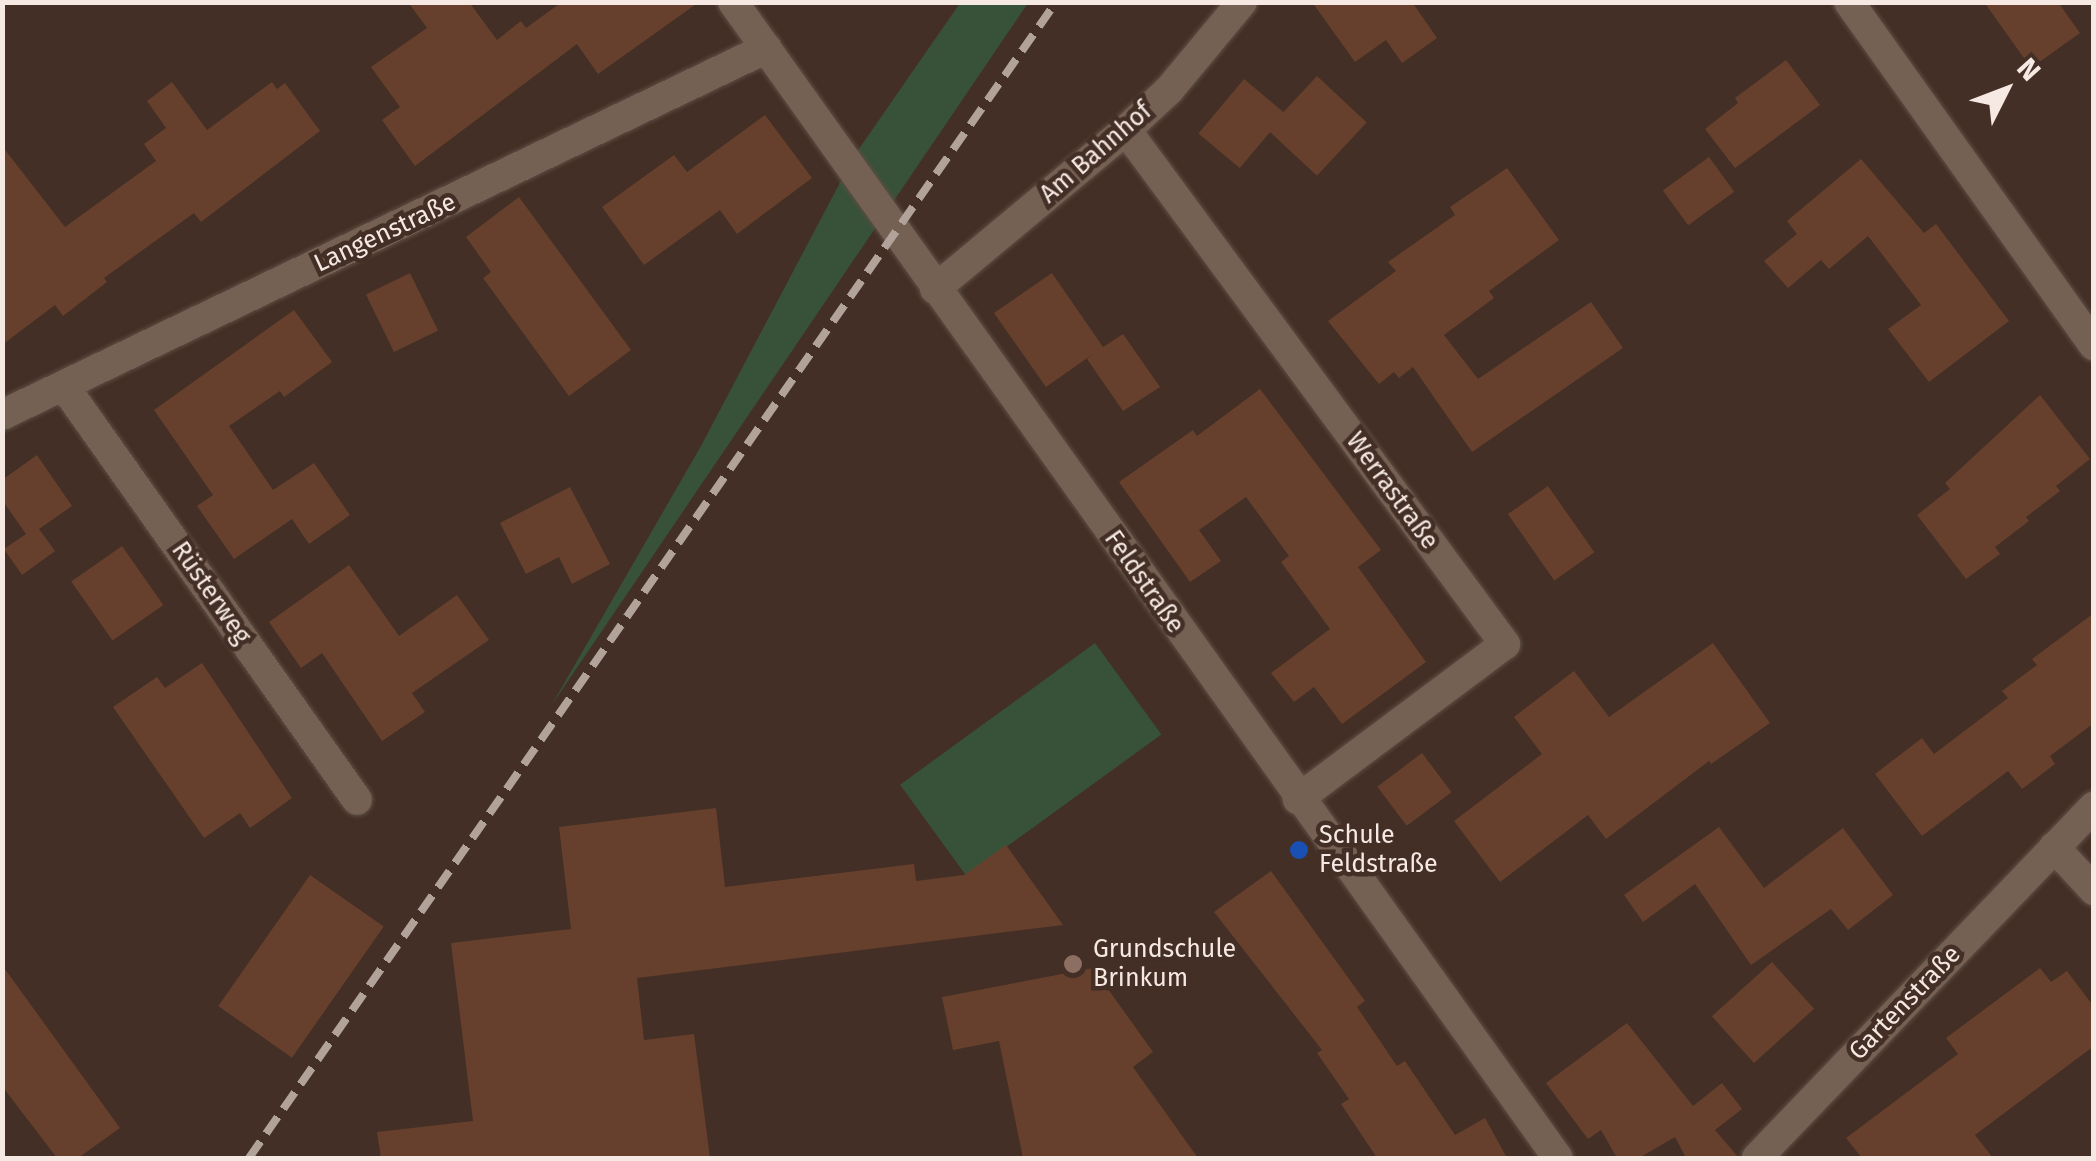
<!DOCTYPE html>
<meta charset="utf-8">
<style>
body{margin:0}
#map{position:relative;width:2096px;height:1161px;overflow:hidden;background:#432f25;font-family:"Fira Sans",sans-serif}
div>[style]{position:absolute}
.green>*{inset:0;background:#385139;transform-origin:0 0}
.building>*{inset:0;background:#66402c;transform-origin:0 0}
.roads{filter:drop-shadow(0 0 2px #5e4e45) drop-shadow(0 0 2px #5e4e45)}
.minor>*{height:30px;margin:-15px;padding:0 15px;transform-origin:15px;border-radius:15px;background:#756054}
.rail>*{height:8px;margin-top:-4px;transform-origin:0;background:repeating-linear-gradient(90deg,#b1a29a 0 20px,transparent 0 30px)}
.dots>*{width:28px;height:28px;translate:-50% -50%;box-sizing:border-box;border:5px solid #432f25;border-radius:50%}
span{translate:-50% -50%;white-space:nowrap;text-align:center;line-height:1.15;-webkit-text-stroke:9px #432f25;paint-order:stroke}
.street-label{font-size:25px;color:#f6e9e3}
.poi-label{font-size:25px;color:#f6e9e3}
.left{translate:0 -50%;text-align:left}
.frame{position:absolute;inset:0;border:5px solid #f6e9e3;pointer-events:none}
.north{position:absolute;left:1956px;top:40px;width:100px;height:100px;-webkit-text-stroke:8px #432f25;paint-order:stroke;rotate:48deg;font-size:28px;font-weight:700;line-height:40px;text-align:center;color:#f6e9e3}
.north::after{content:'';display:block;margin:auto;width:35px;height:45px;background:#f6e9e3;clip-path:polygon(50% 0,100% 100%,50% 72%,0 100%)}
</style>
<div id="map">
<div class="green">
<div style="clip-path:polygon(960px 3px,1028px 3px,551px 706px,701px 446px,854px 156px)"></div>
<div style="left:1095px;top:643px;width:113px;height:241px;rotate:54deg"></div>
</div>
<div class="building">
<div style="clip-path:polygon(408px 2px,469px 2px,497px 40px,521px 21px,526px 28px,562px 2px,699px 2px,598px 74px,577px 44px,415px 166px,382px 120px,400px 107px,371px 67px,427px 28px)"></div>
<div style="clip-path:polygon(1312px 2px,1412px 2px,1437px 38px,1402px 63px,1386px 40px,1355px 62px)"></div>
<div style="clip-path:polygon(1984px 2px,2058px 2px,2080px 33px,2031px 68px)"></div>
<div style="clip-path:polygon(1786px 60px,1820px 105px,1735px 168px,1705px 129px,1738px 103px,1735px 98px)"></div>
<div style="left:1317px;top:76px;width:68px;height:73px;rotate:43deg"></div>
<div style="left:1244px;top:79px;width:54px;height:71px;rotate:40deg"></div>
<div style="clip-path:polygon(172px 82px,207px 130px,272px 82px,277px 89px,285px 83px,320px 131px,201px 222px,194px 213px,104px 278px,107px 282px,63px 316px,55px 305px,2px 345px,2px 146px,65px 227px,156px 161px,144px 144px,166px 128px,147px 101px)"></div>
<div style="clip-path:polygon(765px 115px,812px 178px,737px 234px,720px 210px,644px 265px,602px 207px,674px 155px,687px 172px)"></div>
<div style="left:1709px;top:157px;width:43px;height:57px;rotate:54deg"></div>
<div style="clip-path:polygon(1861px 159px,1924px 233px,1936px 224px,2009px 321px,1929px 382px,1888px 329px,1921px 305px,1868px 236px,1829px 269px,1821px 260px,1788px 288px,1764px 261px,1797px 234px,1787px 221px)"></div>
<div style="clip-path:polygon(1507px 168px,1559px 240px,1489px 291px,1494px 298px,1444px 335px,1478px 379px,1591px 302px,1623px 348px,1472px 452px,1413px 367px,1399px 378px,1394px 372px,1379px 384px,1328px 321px,1396px 271px,1388px 262px,1455px 215px,1450px 207px)"></div>
<div style="clip-path:polygon(519px 197px,631px 350px,569px 396px,483px 278px,491px 272px,466px 237px)"></div>
<div style="left:410px;top:273px;width:64px;height:49px;rotate:64deg"></div>
<div style="clip-path:polygon(1052px 273px,1103px 347px,1123px 334px,1160px 387px,1123px 411px,1087px 359px,1093px 354px,1046px 387px,994px 313px)"></div>
<div style="clip-path:polygon(294px 310px,332px 362px,284px 397px,280px 391px,229px 426px,273px 490px,314px 463px,350px 515px,309px 544px,292px 519px,234px 559px,197px 506px,213px 495px,154px 410px)"></div>
<div style="clip-path:polygon(1260px 389px,1381px 550px,1358px 567px,1426px 662px,1342px 724px,1314px 687px,1294px 702px,1271px 673px,1330px 629px,1281px 562px,1289px 556px,1246px 497px,1199px 530px,1221px 561px,1190px 582px,1119px 482px,1193px 430px,1197px 436px)"></div>
<div style="clip-path:polygon(2040px 395px,2090px 459px,2056px 486px,2060px 491px,2026px 517px,2029px 521px,1995px 547px,2000px 554px,1966px 579px,1917px 515px,1950px 489px,1945px 483px)"></div>
<div style="clip-path:polygon(37px 455px,72px 506px,39px 529px,55px 551px,22px 575px,4px 549px,26px 534px,2px 500px,2px 480px)"></div>
<div style="left:1548px;top:486px;width:81px;height:49px;rotate:55deg"></div>
<div style="clip-path:polygon(570px 487px,610px 564px,572px 584px,559px 557px,526px 574px,500px 523px)"></div>
<div style="left:122px;top:546px;width:72px;height:62px;rotate:55deg"></div>
<div style="clip-path:polygon(349px 565px,399px 636px,457px 595px,489px 640px,412px 693px,425px 712px,382px 741px,322px 653px,301px 668px,269px 622px)"></div>
<div style="clip-path:polygon(2094px 613px,2094px 723px,2050px 756px,2055px 764px,2022px 789px,2008px 771px,1922px 836px,1875px 774px,1922px 738px,1934px 754px,2008px 698px,2002px 691px,2037px 665px,2032px 659px)"></div>
<div style="clip-path:polygon(1713px 643px,1770px 723px,1711px 764px,1709px 761px,1606px 839px,1588px 815px,1500px 882px,1454px 821px,1542px 754px,1514px 717px,1574px 671px,1609px 717px)"></div>
<div style="clip-path:polygon(202px 663px,292px 798px,250px 828px,240px 813px,204px 838px,113px 707px,157px 677px,165px 688px)"></div>
<div style="left:1422px;top:753px;width:49px;height:56px;rotate:53deg"></div>
<div style="clip-path:polygon(716px 808px,725px 887px,914px 864px,916px 881px,964px 875px,1006px 845px,1063px 925px,637px 978px,644px 1040px,694px 1034px,710px 1158px,381px 1158px,377px 1132px,473px 1121px,451px 943px,571px 929px,559px 827px)"></div>
<div style="clip-path:polygon(1719px 827px,1764px 888px,1843px 828px,1893px 895px,1848px 930px,1831px 909px,1751px 965px,1695px 884px,1643px 922px,1624px 895px)"></div>
<div style="clip-path:polygon(1271px 871px,1365px 1001px,1357px 1007px,1397px 1066px,1405px 1061px,1455px 1135px,1485px 1118px,1507px 1158px,1377px 1158px,1341px 1104px,1349px 1099px,1317px 1053px,1322px 1050px,1214px 912px)"></div>
<div style="left:310px;top:875px;width:90px;height:160px;rotate:35deg"></div>
<div style="left:1772px;top:962px;width:63px;height:81px;rotate:48deg"></div>
<div style="clip-path:polygon(2px 965px,120px 1128px,78px 1158px,57px 1158px,2px 1086px)"></div>
<div style="clip-path:polygon(1093px 968px,1153px 1052px,1133px 1067px,1198px 1158px,1023px 1158px,999px 1041px,953px 1050px,942px 997px)"></div>
<div style="clip-path:polygon(2040px 968px,2051px 982px,2067px 971px,2094px 1007px,2094px 1046px,1975px 1135px,1993px 1158px,1862px 1158px,1846px 1138px,1958px 1054px,1946px 1038px)"></div>
<div style="clip-path:polygon(1627px 1023px,1693px 1106px,1722px 1083px,1742px 1109px,1715px 1130px,1739px 1158px,1686px 1158px,1675px 1137px,1639px 1158px,1617px 1158px,1601px 1130px,1588px 1139px,1546px 1083px)"></div>
</div>
<div class="roads">
<div class="minor">
<div style="left:733px;top:2px;width:1420px;rotate:54.49deg"></div>
<div style="left:1849px;top:2px;width:422px;rotate:54.5deg"></div>
<div style="left:1126px;top:130px;width:639px;rotate:53.6deg"></div>
<div style="left:1505px;top:644px;width:259px;rotate:143.2deg"></div>
<div style="left:935px;top:289px;width:249px;rotate:-39.8deg"></div>
<div style="left:1126px;top:130px;width:59px;rotate:-42.9deg"></div>
<div style="left:1169px;top:90px;width:114px;rotate:-50.3deg"></div>
<div style="left:64px;top:386px;width:507px;rotate:54.71deg"></div>
<div style="left:2px;top:415px;width:848px;rotate:-25.63deg"></div>
<div style="left:2054px;top:847px;width:59px;rotate:47.1deg"></div>
<div style="left:1757px;top:1158px;width:487px;rotate:-46.2deg"></div>
</div>
</div>
<div class="rail">
<div style="left:249px;top:1158px;width:1410px;rotate:-55.08deg"></div>
</div>
<div class="dots">
<div style="left:1299px;top:850px;background:#1a4fb4"></div>
<div style="left:1073px;top:964px;background:#8d6e63"></div>
</div>
<div class="street-label">
<span style="left:1096px;top:153px;rotate:-41deg">Am Bahnhof</span>
<span style="left:385px;top:233px;rotate:-25deg">Langenstraße</span>
<span style="left:1392px;top:491px;rotate:54deg">Werrastraße</span>
<span style="left:1144px;top:582px;rotate:55deg">Feldstraße</span>
<span style="left:211px;top:593px;rotate:55deg">Rüsterweg</span>
<span style="left:1905px;top:1003px;rotate:-46deg">Gartenstraße</span>
</div>
<div class="poi-label">
<span class="left" style="left:1319px;top:850px">Schule<br>Feldstraße</span>
<span class="left" style="left:1093px;top:964px">Grundschule<br>Brinkum</span>
</div>
<div class="frame"></div>
<div class="north">N</div>
</div>
